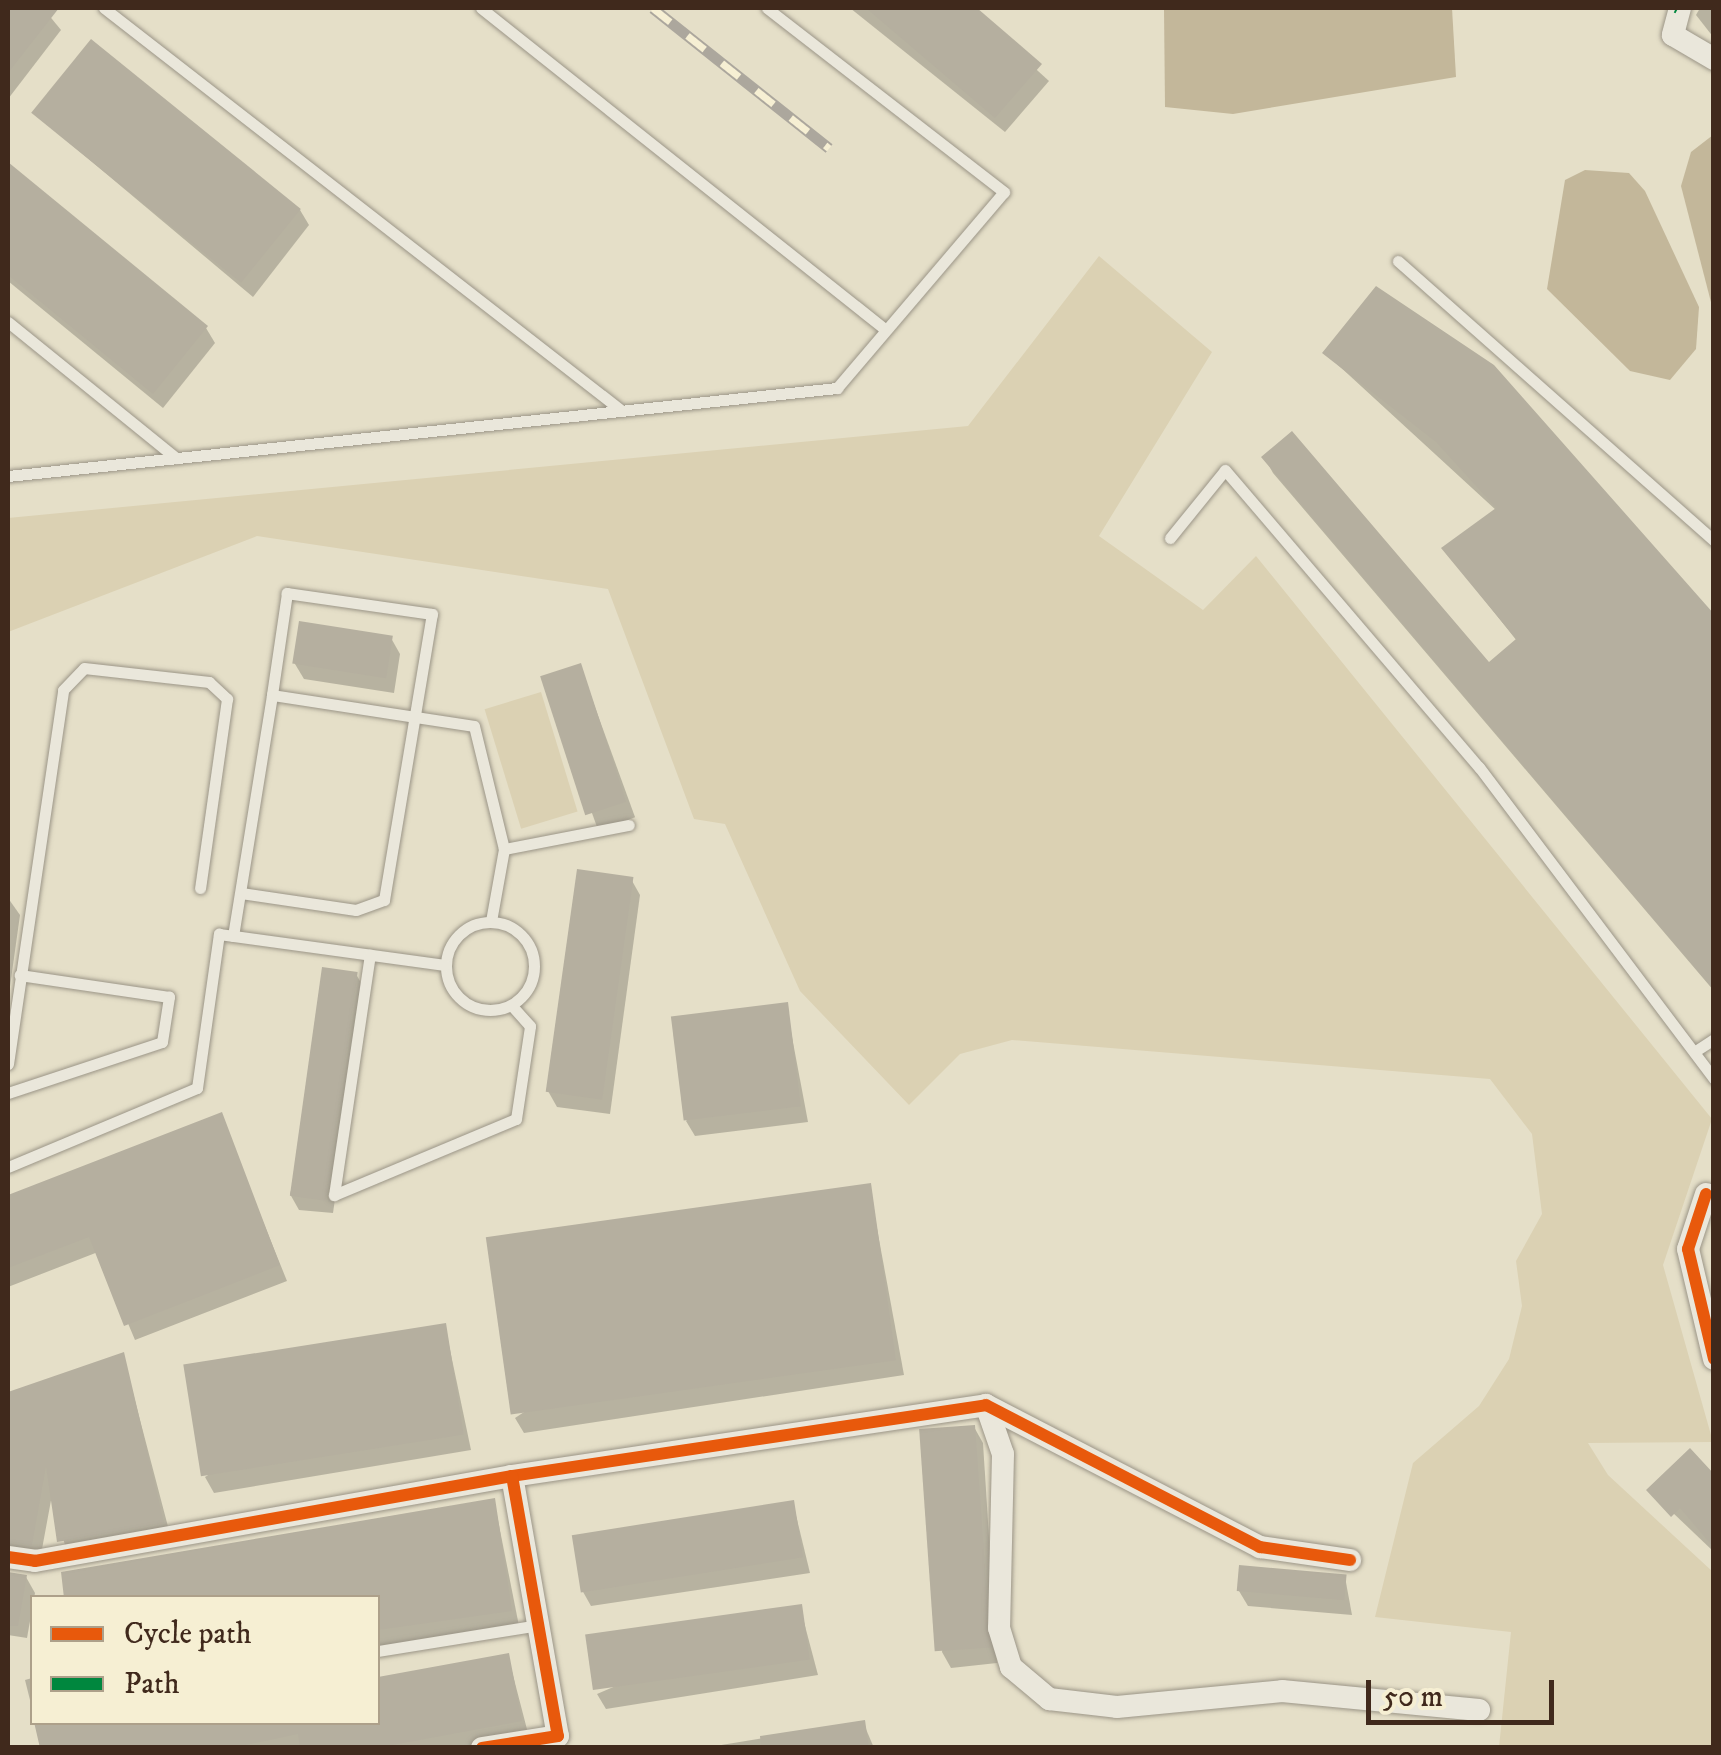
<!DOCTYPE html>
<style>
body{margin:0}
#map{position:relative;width:1721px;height:1755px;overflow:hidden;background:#e5dfc8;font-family:"IM FELL DW Pica",serif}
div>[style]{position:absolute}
.green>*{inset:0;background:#dbd1b3;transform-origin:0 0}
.water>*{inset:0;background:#c3b79a}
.shadow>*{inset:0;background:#0003;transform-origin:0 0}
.building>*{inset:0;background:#b5af9f;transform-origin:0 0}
.roads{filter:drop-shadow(0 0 2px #9b9587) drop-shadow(0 0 2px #9b9587)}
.lane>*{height:11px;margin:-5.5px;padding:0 5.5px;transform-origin:5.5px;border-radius:5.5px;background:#eae7db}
.lane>.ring{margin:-5.5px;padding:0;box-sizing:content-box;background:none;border:11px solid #eae7db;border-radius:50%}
.street>*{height:22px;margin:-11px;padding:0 11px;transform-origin:11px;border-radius:11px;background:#eae7db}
.rail>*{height:11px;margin-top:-5.5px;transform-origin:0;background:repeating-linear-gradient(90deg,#f6efd3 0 22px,#aca79d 0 44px);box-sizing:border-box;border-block:2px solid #aca79d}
.quiet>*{height:10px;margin-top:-5px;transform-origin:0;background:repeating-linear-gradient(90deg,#00873e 0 20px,transparent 0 30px)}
.cycleway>*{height:12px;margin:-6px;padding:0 6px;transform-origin:6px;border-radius:6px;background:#e8590c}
span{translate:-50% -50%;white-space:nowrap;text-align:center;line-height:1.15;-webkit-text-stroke:8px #f6efd3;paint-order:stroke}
.frame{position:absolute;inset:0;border:10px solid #40291c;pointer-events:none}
.legend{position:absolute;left:30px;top:1595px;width:350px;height:130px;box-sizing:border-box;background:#f6efd3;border:2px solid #ada08a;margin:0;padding:12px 18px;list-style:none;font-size:30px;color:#40291c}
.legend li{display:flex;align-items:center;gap:20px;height:50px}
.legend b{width:50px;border:2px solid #ada08a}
.scale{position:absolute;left:1366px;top:1680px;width:188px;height:45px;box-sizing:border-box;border:5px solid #40291c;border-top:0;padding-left:12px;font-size:30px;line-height:35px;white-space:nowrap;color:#40291c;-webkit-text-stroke:8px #f6efd3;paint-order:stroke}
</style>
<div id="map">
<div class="green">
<div style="clip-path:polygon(1099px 256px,1212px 352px,1099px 536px,1203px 610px,1256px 556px,1712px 1119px,1663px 1265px,1713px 1442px,1588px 1443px,1608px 1475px,1713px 1572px,1713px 1747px,1499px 1747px,1511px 1632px,1375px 1617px,1413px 1463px,1479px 1406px,1509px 1359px,1522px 1306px,1516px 1261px,1542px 1214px,1532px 1134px,1490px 1079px,1012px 1040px,960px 1054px,909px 1105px,800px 991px,725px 824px,694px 819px,608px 589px,257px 536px,8px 632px,8px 518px,968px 426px)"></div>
<div style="left:541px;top:692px;width:125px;height:59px;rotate:73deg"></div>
</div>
<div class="water">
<div style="clip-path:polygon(1164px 8px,1452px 8px,1456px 77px,1233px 114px,1165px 107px)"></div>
<div style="clip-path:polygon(1713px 135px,1714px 135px,1713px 310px,1681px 186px,1691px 152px)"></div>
<div style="clip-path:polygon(1585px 170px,1629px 173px,1645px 191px,1699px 307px,1696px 349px,1670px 380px,1630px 371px,1547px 289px,1565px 180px)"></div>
</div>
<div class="shadow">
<div style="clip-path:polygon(8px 8px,43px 8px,61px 30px,8px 99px)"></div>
<div style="clip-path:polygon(850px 8px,969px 8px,1049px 81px,1005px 132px)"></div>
<div style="clip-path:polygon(1700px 8px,1714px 8px,1714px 38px,1696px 15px)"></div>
<div style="clip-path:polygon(35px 114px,300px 210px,309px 225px,253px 297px)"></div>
<div style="clip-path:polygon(8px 165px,206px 328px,215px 343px,163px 408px,8px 281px)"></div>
<div style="clip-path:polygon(1325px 353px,1714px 618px,1714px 991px,1273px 473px,1265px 458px,1488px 666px,1517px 641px,1444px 549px,1497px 511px)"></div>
<div style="clip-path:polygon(391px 638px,400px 654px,394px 693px,304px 679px,295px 664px)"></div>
<div style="left:580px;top:666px;width:161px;height:39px;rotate:70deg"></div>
<div style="clip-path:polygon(631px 879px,640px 895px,610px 1114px,557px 1107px,548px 1091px)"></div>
<div style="clip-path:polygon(8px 898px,20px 915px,8px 1001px)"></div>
<div style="clip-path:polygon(356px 974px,365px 990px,333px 1213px,299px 1210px,290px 1194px)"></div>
<div style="clip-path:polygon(786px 1005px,808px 1122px,695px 1136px,686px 1121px)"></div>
<div style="clip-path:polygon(220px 1115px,287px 1281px,135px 1340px,98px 1252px,8px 1287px,8px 1198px)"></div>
<div style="clip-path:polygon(869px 1185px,904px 1375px,524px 1433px,515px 1418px)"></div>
<div style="clip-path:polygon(445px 1326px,471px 1450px,214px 1493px,205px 1477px)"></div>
<div style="clip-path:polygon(123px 1355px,171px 1538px,68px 1557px,52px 1495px,40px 1560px,8px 1563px,8px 1402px)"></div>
<div style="clip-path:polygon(974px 1427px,983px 1443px,997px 1663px,951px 1668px,942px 1652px)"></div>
<div style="clip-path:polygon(1714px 1480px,1714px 1552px,1649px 1490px)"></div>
<div style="clip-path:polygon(494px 1500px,519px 1626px,378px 1647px,378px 1598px)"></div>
<div style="clip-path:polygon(793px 1503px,810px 1573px,591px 1606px,582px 1590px)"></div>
<div style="clip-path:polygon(8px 1573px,26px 1577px,35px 1593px,27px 1638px,8px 1635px)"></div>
<div style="clip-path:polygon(1345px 1577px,1352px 1615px,1248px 1606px,1239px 1591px)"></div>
<div style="clip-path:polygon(800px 1607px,818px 1675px,606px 1709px,597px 1694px)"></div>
<div style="clip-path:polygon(508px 1656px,529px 1737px,468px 1748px,42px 1748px,378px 1722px,378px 1680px)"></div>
<div style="clip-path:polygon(32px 1678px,32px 1708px,25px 1680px)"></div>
<div style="clip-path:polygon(863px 1722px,874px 1748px,703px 1748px)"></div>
</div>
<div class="building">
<div style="clip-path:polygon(8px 8px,59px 8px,8px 73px)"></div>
<div style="clip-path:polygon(866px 8px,977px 8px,1042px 64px,995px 118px)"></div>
<div style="left:91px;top:39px;width:270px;height:95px;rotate:39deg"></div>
<div style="clip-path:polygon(8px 162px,208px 326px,153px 394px,8px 275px)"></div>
<div style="clip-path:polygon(1376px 286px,1494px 365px,1714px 614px,1714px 990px,1261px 457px,1292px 431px,1489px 662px,1516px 639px,1441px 548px,1496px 508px,1436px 442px,1322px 353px)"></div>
<div style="left:299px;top:621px;width:95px;height:43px;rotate:9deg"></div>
<div style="left:581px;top:663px;width:146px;height:43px;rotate:72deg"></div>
<div style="left:577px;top:869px;width:57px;height:225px;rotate:8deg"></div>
<div style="left:322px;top:967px;width:36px;height:231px;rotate:8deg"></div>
<div style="left:788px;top:1002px;width:105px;height:118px;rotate:83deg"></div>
<div style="clip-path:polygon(222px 1112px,280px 1265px,124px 1326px,89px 1237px,8px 1268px,8px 1195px)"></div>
<div style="left:871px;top:1183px;width:179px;height:389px;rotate:82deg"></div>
<div style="left:446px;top:1323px;width:113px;height:266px;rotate:81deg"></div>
<div style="clip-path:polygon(124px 1352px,164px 1523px,57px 1542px,46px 1466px,32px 1545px,8px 1542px,8px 1392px)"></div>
<div style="left:975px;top:1425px;width:223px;height:56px;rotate:86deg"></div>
<div style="clip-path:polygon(1690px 1448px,1714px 1474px,1714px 1548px,1680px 1508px,1671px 1517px,1646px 1490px)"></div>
<div style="clip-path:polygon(495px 1498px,512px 1611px,378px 1630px,378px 1598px,64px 1598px,61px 1572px)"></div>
<div style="left:794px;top:1500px;width:58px;height:225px;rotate:81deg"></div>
<div style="left:1239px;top:1565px;width:108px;height:26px;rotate:5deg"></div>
<div style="clip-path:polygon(8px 1572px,27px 1575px,18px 1626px,8px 1626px)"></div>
<div style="left:802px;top:1604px;width:56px;height:219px;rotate:82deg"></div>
<div style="clip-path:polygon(509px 1653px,522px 1721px,376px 1748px,300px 1748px,298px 1734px,231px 1748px,40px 1748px,34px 1722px,378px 1722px,378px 1677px)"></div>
<div style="clip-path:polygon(865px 1720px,869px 1748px,761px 1748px,760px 1736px)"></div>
</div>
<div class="roads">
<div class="lane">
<div style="left:104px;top:8px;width:656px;rotate:37.88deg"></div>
<div style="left:481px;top:8px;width:517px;rotate:38.49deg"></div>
<div style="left:1398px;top:261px;width:422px;rotate:41.5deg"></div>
<div style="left:8px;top:322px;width:216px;rotate:39deg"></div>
<div style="left:8px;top:476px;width:834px;rotate:-6.06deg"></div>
<div style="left:837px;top:388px;width:257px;rotate:-49.6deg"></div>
<div style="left:1004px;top:192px;width:300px;rotate:-142.2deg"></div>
<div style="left:1170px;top:538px;width:87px;rotate:-51deg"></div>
<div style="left:1225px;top:470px;width:391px;rotate:49.5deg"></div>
<div style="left:1479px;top:767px;width:391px;rotate:53deg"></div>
<div style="left:504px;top:849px;width:127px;rotate:-10.9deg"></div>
<div style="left:241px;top:893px;width:116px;rotate:8.4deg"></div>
<div style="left:356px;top:910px;width:30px;rotate:-20deg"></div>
<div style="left:384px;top:900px;width:290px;rotate:-80.5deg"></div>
<div style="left:432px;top:614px;width:147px;rotate:-171.8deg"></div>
<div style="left:287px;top:593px;width:103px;rotate:98.4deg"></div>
<div class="ring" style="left:446px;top:922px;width:77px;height:77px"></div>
<div style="left:233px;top:936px;width:244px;rotate:-80.8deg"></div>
<div style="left:272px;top:695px;width:204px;rotate:8.7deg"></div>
<div style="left:474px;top:726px;width:127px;rotate:76.3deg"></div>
<div style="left:504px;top:849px;width:73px;rotate:100.2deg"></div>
<div style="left:1697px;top:1050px;width:20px;rotate:-33deg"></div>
<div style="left:8px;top:1064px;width:378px;rotate:-81.6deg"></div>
<div style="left:63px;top:690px;width:30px;rotate:-46deg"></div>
<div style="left:84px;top:668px;width:126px;rotate:6.4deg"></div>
<div style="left:209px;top:682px;width:25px;rotate:43deg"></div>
<div style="left:227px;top:699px;width:191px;rotate:98.1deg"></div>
<div style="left:8px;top:1093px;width:162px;rotate:-18.3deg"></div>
<div style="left:162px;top:1042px;width:46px;rotate:-81.2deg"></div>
<div style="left:169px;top:997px;width:151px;rotate:-171.6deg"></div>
<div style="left:8px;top:1167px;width:205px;rotate:-22.7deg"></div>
<div style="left:197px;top:1088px;width:156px;rotate:-81.9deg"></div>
<div style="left:219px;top:934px;width:228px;rotate:7.8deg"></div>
<div style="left:334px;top:1195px;width:197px;rotate:-22.7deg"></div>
<div style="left:516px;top:1119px;width:94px;rotate:-81.4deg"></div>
<div style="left:530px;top:1026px;width:27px;rotate:-132deg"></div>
<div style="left:334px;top:1195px;width:243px;rotate:-81.5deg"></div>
<div style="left:378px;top:1651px;width:162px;rotate:-9.2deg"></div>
</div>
<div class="street">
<div style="left:1680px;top:8px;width:28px;rotate:105deg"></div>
<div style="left:1673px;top:35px;width:48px;rotate:30.3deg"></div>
<div style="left:1706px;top:1194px;width:58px;rotate:108.1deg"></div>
<div style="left:1688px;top:1249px;width:113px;rotate:76.7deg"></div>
<div style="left:986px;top:1405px;width:52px;rotate:70.9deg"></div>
<div style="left:1003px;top:1454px;width:174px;rotate:91.3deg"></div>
<div style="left:999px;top:1628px;width:41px;rotate:72.9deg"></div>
<div style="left:1011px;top:1667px;width:50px;rotate:40.1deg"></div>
<div style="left:1049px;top:1699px;width:68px;rotate:6.7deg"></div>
<div style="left:1117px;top:1707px;width:166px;rotate:-5.5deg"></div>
<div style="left:1282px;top:1691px;width:198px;rotate:5.5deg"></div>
<div style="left:512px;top:1476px;width:479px;rotate:-8.5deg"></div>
<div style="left:986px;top:1405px;width:309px;rotate:27.4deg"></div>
<div style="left:1260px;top:1547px;width:91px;rotate:8.2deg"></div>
<div style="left:8px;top:1557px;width:27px;rotate:8deg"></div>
<div style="left:35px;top:1561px;width:485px;rotate:-10.1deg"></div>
<div style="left:512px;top:1476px;width:264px;rotate:80deg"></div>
<div style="left:558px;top:1736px;width:77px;rotate:171deg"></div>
</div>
</div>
<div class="rail">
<div style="left:653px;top:8px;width:225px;rotate:38.5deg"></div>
</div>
<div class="quiet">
<div style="left:1676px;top:8px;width:2px;rotate:27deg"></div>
</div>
<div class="cycleway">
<div style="left:1706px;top:1194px;width:58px;rotate:108.1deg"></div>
<div style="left:1688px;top:1249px;width:113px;rotate:76.7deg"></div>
<div style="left:512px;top:1476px;width:479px;rotate:-8.5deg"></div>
<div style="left:986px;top:1405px;width:309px;rotate:27.4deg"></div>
<div style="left:1260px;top:1547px;width:91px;rotate:8.2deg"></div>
<div style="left:8px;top:1557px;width:27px;rotate:8deg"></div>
<div style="left:35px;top:1561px;width:485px;rotate:-10.1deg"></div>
<div style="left:512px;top:1476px;width:264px;rotate:80deg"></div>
<div style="left:558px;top:1736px;width:77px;rotate:171deg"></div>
</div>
<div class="frame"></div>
<ul class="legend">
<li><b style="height:12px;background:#e8590c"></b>Cycle path</li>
<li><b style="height:12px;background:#00873e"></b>Path</li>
</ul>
<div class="scale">50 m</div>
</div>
